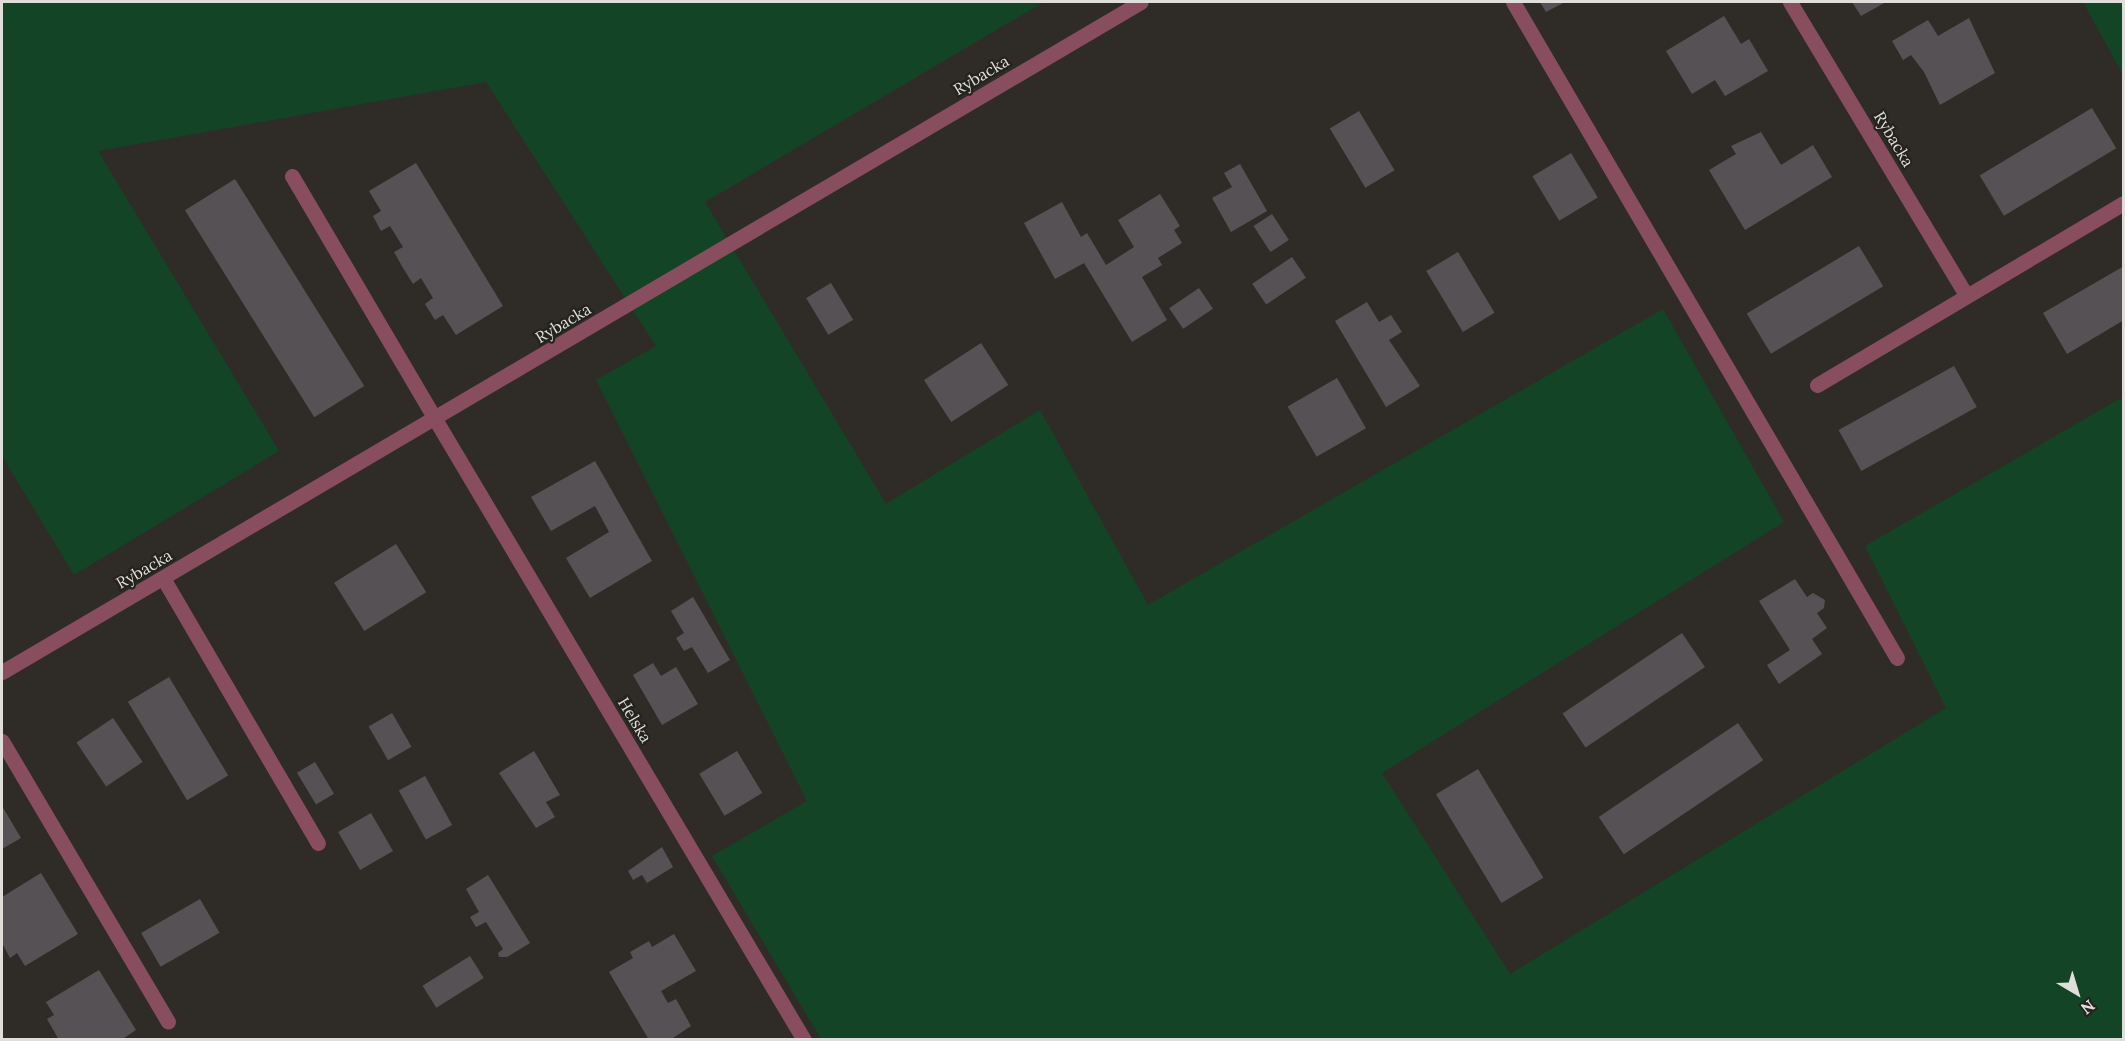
<!DOCTYPE html>
<style>
body{margin:0}
#map{position:relative;width:2125px;height:1041px;overflow:hidden;background:#2f2c28;font-family:Lora,serif}
div>[style]{position:absolute}
.green>*{inset:0;background:#134425}
.building>*{inset:0;background:#565154;transform-origin:0 0}
.lane>*{height:15px;margin:-7.5px;padding:0 7.5px;transform-origin:7.5px;border-radius:7.5px;background:#894d60}
.street>*{height:15px;margin:-7.5px;padding:0 7.5px;transform-origin:7.5px;border-radius:7.5px;background:#894d60}
span{translate:-50% -50%;white-space:nowrap;text-align:center;line-height:1.15;-webkit-text-stroke:4.5px #25231e;paint-order:stroke}
.street-label{font-size:16px;color:#dfdedb}
.frame{position:absolute;inset:0;border:3px solid #dfdedb;pointer-events:none}
.north{position:absolute;left:2047px;top:963px;width:60px;height:60px;-webkit-text-stroke:4px #25231e;paint-order:stroke;rotate:142deg;font-size:16px;font-weight:700;line-height:24px;text-align:center;color:#dfdedb}
.north::after{content:'';display:block;margin:auto;width:21px;height:27px;background:#dfdedb;clip-path:polygon(50% 0,100% 100%,50% 72%,0 100%)}
</style>
<div id="map">
<div class="green">
<div style="clip-path:polygon(2px 2px,1044px 2px,705px 202px,886px 504px,1040px 410px,1148px 605px,1663px 309px,1784px 522px,1382px 773px,1510px 974px,1946px 708px,1865px 546px,2123px 397px,2123px 1039px,821px 1039px,712px 856px,807px 801px,596px 380px,656px 346px,486px 82px,98px 151px,279px 451px,74px 575px,2px 456px)"></div>
<div style="clip-path:polygon(2083px 2px,2123px 2px,2123px 75px)"></div>
</div>
<div class="building">
<div style="clip-path:polygon(1540px 2px,1565px 2px,1546px 12px)"></div>
<div style="clip-path:polygon(1852px 2px,1886px 2px,1861px 16px)"></div>
<div style="clip-path:polygon(1724px 16px,1741px 44px,1749px 39px,1768px 71px,1725px 96px,1715px 80px,1692px 94px,1666px 51px)"></div>
<div style="clip-path:polygon(1969px 18px,1995px 73px,1940px 105px,1924px 72px,1911px 55px,1903px 60px,1892px 41px,1928px 20px,1938px 36px)"></div>
<div style="left:2092px;top:108px;width:47px;height:131px;rotate:59deg"></div>
<div style="left:1359px;top:111px;width:69px;height:34px;rotate:59deg"></div>
<div style="clip-path:polygon(1761px 132px,1781px 165px,1813px 145px,1832px 177px,1745px 230px,1709px 170px,1736px 154px,1731px 146px)"></div>
<div style="left:1571px;top:153px;width:52px;height:45px;rotate:59deg"></div>
<div style="clip-path:polygon(416px 163px,503px 306px,456px 335px,443px 315px,435px 320px,425px 304px,433px 298px,421px 278px,413px 284px,403px 268px,394px 252px,403px 247px,390px 226px,381px 231px,373px 216px,381px 211px,369px 191px)"></div>
<div style="clip-path:polygon(1240px 164px,1267px 211px,1231px 232px,1212px 198px,1232px 187px,1224px 173px)"></div>
<div style="left:235px;top:179px;width:244px;height:59px;rotate:58deg"></div>
<div style="clip-path:polygon(1160px 194px,1180px 226px,1174px 230px,1182px 243px,1158px 258px,1162px 265px,1142px 277px,1167px 320px,1132px 342px,1084px 263px,1055px 279px,1024px 223px,1062px 202px,1081px 237px,1087px 233px,1106px 265px,1134px 247px,1118px 220px)"></div>
<div style="left:1272px;top:214px;width:31px;height:22px;rotate:57deg"></div>
<div style="left:1859px;top:246px;width:47px;height:131px;rotate:59deg"></div>
<div style="left:1458px;top:252px;width:71px;height:37px;rotate:59deg"></div>
<div style="left:1292px;top:257px;width:25px;height:48px;rotate:56deg"></div>
<div style="clip-path:polygon(2124px 266px,2124px 320px,2067px 354px,2043px 313px)"></div>
<div style="left:831px;top:283px;width:43px;height:29px;rotate:59deg"></div>
<div style="left:1199px;top:288px;width:25px;height:36px;rotate:56deg"></div>
<div style="clip-path:polygon(1367px 302px,1379px 322px,1391px 315px,1402px 332px,1389px 340px,1420px 386px,1386px 407px,1335px 321px)"></div>
<div style="left:981px;top:343px;width:50px;height:68px;rotate:57deg"></div>
<div style="left:1954px;top:366px;width:47px;height:132px;rotate:61deg"></div>
<div style="left:1337px;top:378px;width:58px;height:57px;rotate:60deg"></div>
<div style="clip-path:polygon(595px 461px,652px 561px,590px 598px,566px 558px,609px 532px,595px 506px,551px 531px,531px 497px)"></div>
<div style="left:396px;top:544px;width:57px;height:73px;rotate:58deg"></div>
<div style="clip-path:polygon(1795px 579px,1807px 597px,1813px 593px,1825px 600px,1824px 608px,1817px 613px,1827px 628px,1812px 639px,1822px 654px,1779px 684px,1767px 665px,1790px 650px,1759px 601px)"></div>
<div style="clip-path:polygon(693px 597px,730px 660px,708px 673px,692px 647px,684px 651px,676px 638px,684px 633px,671px 611px)"></div>
<div style="left:1682px;top:633px;width:41px;height:144px;rotate:56deg"></div>
<div style="clip-path:polygon(653px 663px,661px 676px,676px 667px,698px 704px,662px 725px,633px 675px)"></div>
<div style="left:169px;top:677px;width:115px;height:48px;rotate:59deg"></div>
<div style="left:392px;top:713px;width:39px;height:27px;rotate:60deg"></div>
<div style="left:113px;top:718px;width:53px;height:44px;rotate:56deg"></div>
<div style="left:1738px;top:723px;width:45px;height:168px;rotate:56deg"></div>
<div style="clip-path:polygon(534px 751px,560px 795px,546px 802px,555px 817px,536px 828px,499px 773px)"></div>
<div style="left:737px;top:751px;width:49px;height:44px;rotate:59deg"></div>
<div style="left:315px;top:762px;width:37px;height:21px;rotate:59deg"></div>
<div style="left:1478px;top:769px;width:127px;height:49px;rotate:59deg"></div>
<div style="left:425px;top:776px;width:56px;height:30px;rotate:61deg"></div>
<div style="clip-path:polygon(2px 806px,21px 838px,2px 849px)"></div>
<div style="left:371px;top:813px;width:44px;height:38px;rotate:60deg"></div>
<div style="clip-path:polygon(662px 847px,673px 867px,647px 883px,642px 875px,633px 880px,628px 871px)"></div>
<div style="clip-path:polygon(41px 873px,78px 934px,25px 966px,17px 953px,10px 958px,2px 943px,2px 897px)"></div>
<div style="clip-path:polygon(488px 875px,530px 943px,507px 957px,499px 957px,498px 953px,503px 949px,486px 922px,476px 927px,470px 917px,479px 912px,466px 889px)"></div>
<div style="left:200px;top:899px;width:39px;height:68px;rotate:60deg"></div>
<div style="clip-path:polygon(674px 934px,696px 971px,661px 991px,668px 1003px,676px 999px,691px 1026px,670px 1040px,649px 1040px,609px 972px,633px 958px,630px 952px,649px 941px,652px 947px)"></div>
<div style="left:470px;top:956px;width:26px;height:56px;rotate:58deg"></div>
<div style="clip-path:polygon(99px 970px,136px 1030px,121px 1040px,59px 1040px,47px 1019px,54px 1015px,46px 1002px)"></div>
</div>
<div class="lane">
<div style="left:1513px;top:2px;width:760px;rotate:59.66deg"></div>
<div style="left:1790px;top:2px;width:342px;rotate:59deg"></div>
<div style="left:292px;top:176px;width:282px;rotate:59.5deg"></div>
<div style="left:1817px;top:385px;width:356px;rotate:-30.7deg"></div>
<div style="left:163px;top:578px;width:307px;rotate:59.7deg"></div>
<div style="left:2px;top:741px;width:326px;rotate:59.4deg"></div>
</div>
<div class="street">
<div style="left:435px;top:419px;width:722px;rotate:59.28deg"></div>
<div style="left:2px;top:672px;width:1321px;rotate:-30.47deg"></div>
</div>
<div class="street-label">
<span style="left:981px;top:75px;rotate:-31deg">Rybacka</span>
<span style="left:1894px;top:139px;rotate:59deg">Rybacka</span>
<span style="left:563px;top:323px;rotate:-31deg">Rybacka</span>
<span style="left:144px;top:569px;rotate:-30deg">Rybacka</span>
<span style="left:635px;top:720px;rotate:59deg">Helska</span>
</div>
<div class="frame"></div>
<div class="north">N</div>
</div>
